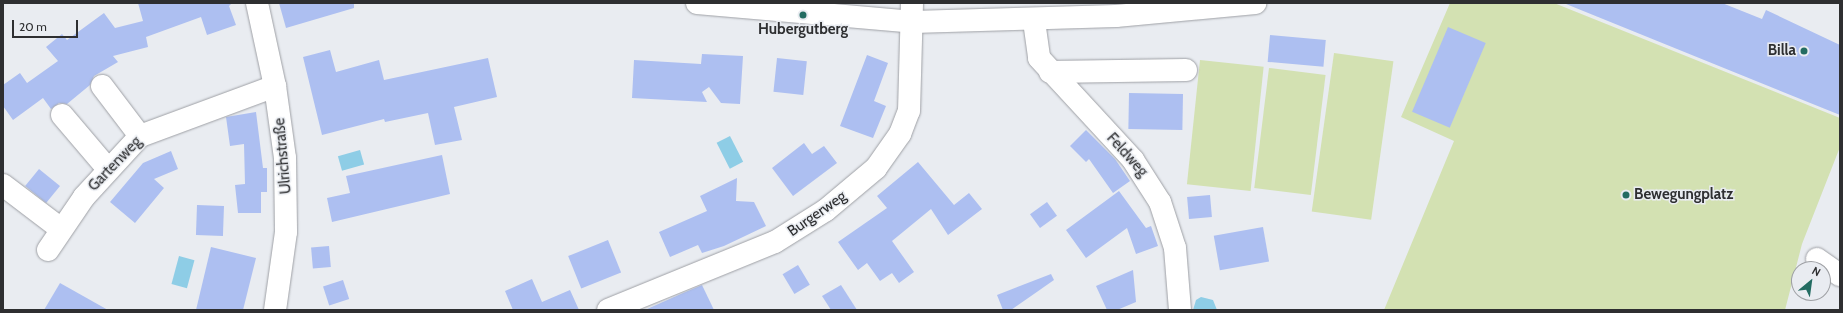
<!DOCTYPE html>
<meta charset="utf-8">
<style>
body{margin:0}
#map{position:relative;width:1843px;height:313px;overflow:hidden;background:#e9ecf1;font-family:Cabin,sans-serif}
div>[style]{position:absolute}
.green>*{inset:0;background:#d3e1b2;transform-origin:0 0}
.water>*{inset:0;background:#8ecde6;transform-origin:0 0}
.building>*{inset:0;background:#adbff1;transform-origin:0 0}
.roads{filter:drop-shadow(0 0 1px #9ea0a5) drop-shadow(0 0 1px #9ea0a5)}
.minor>*{height:22px;margin:-11px;padding:0 11px;transform-origin:11px;border-radius:11px;background:#fff}
.dots>*{width:11px;height:11px;translate:-50% -50%;box-sizing:border-box;border:2px solid #e9ecf1;border-radius:50%}
span{translate:-50% -50%;white-space:nowrap;text-align:center;line-height:1.15;-webkit-text-stroke:3px #e9ecf1;paint-order:stroke}
.poi-label{font-size:15px;color:#2e2f31;font-weight:700}
.right{translate:-100% -50%;text-align:right}
.left{translate:0 -50%;text-align:left}
.street-label{font-size:15px;color:#2e2f31}
.frame{position:absolute;inset:0;border:4px solid #2e2f31;pointer-events:none}
.north{position:absolute;left:1791px;top:261px;width:40px;height:40px;box-sizing:border-box;background:#e9ecf1;border:1px solid #9ea0a4;border-radius:50%;rotate:29deg;font-size:11px;font-weight:700;line-height:16px;text-align:center;color:#2e2f31}
.north::after{content:'';display:block;margin:auto;width:14px;height:18px;background:#236c62;clip-path:polygon(50% 0,100% 100%,50% 72%,0 100%)}
.scale{position:absolute;left:12px;top:20px;width:66px;height:18px;box-sizing:border-box;border:2px solid #2e2f31;border-top:0;padding-left:5px;font-size:12px;line-height:14px;white-space:nowrap;color:#2e2f31;-webkit-text-stroke:3px #e9ecf1;paint-order:stroke}
</style>
<div id="map">
<div class="green">
<div style="clip-path:polygon(1450px 3px,1554px 3px,1840px 118px,1840px 147px,1802px 244px,1785px 310px,1384px 310px,1454px 141px,1401px 117px)"></div>
<div style="left:1334px;top:53px;width:60px;height:160px;rotate:8deg"></div>
<div style="left:1200px;top:60px;width:64px;height:125px;rotate:6deg"></div>
<div style="left:1269px;top:68px;width:57px;height:121px;rotate:7deg"></div>
</div>
<div class="water">
<div style="left:730px;top:136px;width:29px;height:15px;rotate:63deg"></div>
<div style="left:360px;top:150px;width:15px;height:23px;rotate:74deg"></div>
<div style="left:179px;top:256px;width:16px;height:29px;rotate:15deg"></div>
<div style="clip-path:polygon(1201px 297px,1213px 300px,1217px 310px,1193px 310px,1196px 300px)"></div>
</div>
<div class="building">
<div style="clip-path:polygon(138px 3px,232px 3px,229px 6px,236px 25px,207px 35px,201px 17px,146px 37px,148px 47px,113px 56px,118px 62px,94px 76px,90px 85px,67px 104px,59px 103px,51px 109px,43px 98px,13px 120px,3px 106px,3px 85px,20px 73px,27px 83px,58px 61px,46px 47px,62px 34px,67px 40px,104px 13px,115px 28px,143px 21px)"></div>
<div style="clip-path:polygon(279px 3px,354px 3px,354px 8px,286px 28px)"></div>
<div style="clip-path:polygon(1722px 3px,1762px 19px,1766px 10px,1840px 45px,1840px 115px,1566px 4px)"></div>
<div style="left:1448px;top:27px;width:41px;height:92px;rotate:23deg"></div>
<div style="left:1270px;top:35px;width:56px;height:27px;rotate:5deg"></div>
<div style="clip-path:polygon(330px 50px,336px 72px,379px 60px,384px 80px,488px 58px,497px 97px,454px 107px,462px 140px,435px 145px,428px 113px,385px 122px,384px 119px,322px 135px,303px 57px)"></div>
<div style="clip-path:polygon(702px 54px,743px 56px,740px 104px,721px 103px,709px 87px,702px 92px,707px 102px,632px 98px,634px 60px,701px 64px)"></div>
<div style="clip-path:polygon(867px 55px,888px 63px,874px 101px,886px 106px,873px 138px,840px 126px)"></div>
<div style="left:777px;top:58px;width:30px;height:34px;rotate:6deg"></div>
<div style="left:1129px;top:93px;width:54px;height:36px;rotate:1deg"></div>
<div style="clip-path:polygon(256px 112px,263px 168px,267px 168px,267px 192px,261px 192px,261px 213px,238px 213px,235px 185px,245px 184px,244px 144px,230px 146px,226px 117px)"></div>
<div style="clip-path:polygon(1086px 130px,1115px 159px,1130px 181px,1113px 193px,1089px 159px,1086px 162px,1070px 146px)"></div>
<div style="clip-path:polygon(804px 143px,812px 154px,824px 146px,837px 163px,793px 196px,772px 168px)"></div>
<div style="clip-path:polygon(171px 151px,178px 169px,154px 179px,164px 188px,135px 223px,110px 202px,143px 163px)"></div>
<div style="clip-path:polygon(442px 155px,450px 194px,332px 222px,327px 198px,350px 193px,346px 176px)"></div>
<div style="clip-path:polygon(918px 162px,954px 205px,969px 193px,982px 209px,948px 235px,931px 209px,892px 241px,914px 272px,899px 283px,892px 273px,880px 281px,867px 263px,858px 270px,838px 242px,887px 208px,877px 196px)"></div>
<div style="left:39px;top:169px;width:27px;height:22px;rotate:39deg"></div>
<div style="clip-path:polygon(737px 178px,736px 201px,754px 202px,766px 226px,724px 246px,702px 253px,698px 245px,670px 257px,659px 232px,707px 211px,700px 196px)"></div>
<div style="clip-path:polygon(1119px 191px,1146px 228px,1151px 226px,1158px 246px,1136px 254px,1127px 228px,1086px 258px,1066px 230px)"></div>
<div style="left:1210px;top:195px;width:22px;height:23px;rotate:85deg"></div>
<div style="left:1047px;top:202px;width:17px;height:21px;rotate:54deg"></div>
<div style="left:197px;top:205px;width:27px;height:30px;rotate:2deg"></div>
<div style="left:1263px;top:227px;width:35px;height:50px;rotate:80deg"></div>
<div style="left:608px;top:240px;width:35px;height:43px;rotate:68deg"></div>
<div style="left:329px;top:246px;width:21px;height:18px;rotate:85deg"></div>
<div style="clip-path:polygon(211px 247px,256px 258px,243px 310px,196px 310px)"></div>
<div style="left:798px;top:265px;width:23px;height:18px;rotate:59deg"></div>
<div style="clip-path:polygon(1133px 270px,1136px 302px,1117px 310px,1107px 310px,1096px 286px)"></div>
<div style="clip-path:polygon(1051px 274px,1054px 280px,1011px 310px,1003px 310px,997px 295px)"></div>
<div style="clip-path:polygon(532px 279px,542px 302px,570px 290px,579px 310px,513px 310px,505px 291px)"></div>
<div style="left:343px;top:280px;width:20px;height:21px;rotate:72deg"></div>
<div style="clip-path:polygon(60px 283px,108px 310px,44px 310px)"></div>
<div style="clip-path:polygon(702px 285px,714px 310px,645px 310px,683px 293px)"></div>
<div style="clip-path:polygon(841px 285px,857px 310px,831px 310px,822px 296px)"></div>
</div>
<div class="roads">
<div class="minor">
<div style="left:257px;top:3px;width:85px;rotate:77.8deg"></div>
<div style="left:275px;top:86px;width:73px;rotate:82.1deg"></div>
<div style="left:285px;top:158px;width:74px;rotate:89.2deg"></div>
<div style="left:286px;top:232px;width:79px;rotate:98deg"></div>
<div style="left:697px;top:3px;width:217px;rotate:5deg"></div>
<div style="left:913px;top:22px;width:203px;rotate:-1.7deg"></div>
<div style="left:1116px;top:16px;width:140px;rotate:-5.3deg"></div>
<div style="left:1034px;top:21px;width:37px;rotate:82deg"></div>
<div style="left:1039px;top:58px;width:139px;rotate:47.3deg"></div>
<div style="left:1133px;top:160px;width:50px;rotate:57.3deg"></div>
<div style="left:1160px;top:202px;width:48px;rotate:71.9deg"></div>
<div style="left:1175px;top:248px;width:62px;rotate:85.4deg"></div>
<div style="left:1050px;top:72px;width:136px;rotate:-0.8deg"></div>
<div style="left:102px;top:86px;width:63px;rotate:52.8deg"></div>
<div style="left:62px;top:115px;width:71px;rotate:49.6deg"></div>
<div style="left:3px;top:185px;width:73px;rotate:37.2deg"></div>
<div style="left:48px;top:250px;width:64px;rotate:-55.8deg"></div>
<div style="left:84px;top:197px;width:83px;rotate:-47.4deg"></div>
<div style="left:140px;top:136px;width:144px;rotate:-20.3deg"></div>
<div style="left:1817px;top:259px;width:28px;rotate:35deg"></div>
<div style="left:608px;top:310px;width:180px;rotate:-22.2deg"></div>
<div style="left:775px;top:242px;width:60px;rotate:-32.1deg"></div>
<div style="left:826px;top:210px;width:65px;rotate:-40deg"></div>
<div style="left:876px;top:168px;width:42px;rotate:-54.8deg"></div>
<div style="left:900px;top:134px;width:25px;rotate:-69deg"></div>
<div style="left:909px;top:111px;width:108px;rotate:-88.4deg"></div>
</div>
</div>
<div class="dots">
<div style="left:803px;top:15px;background:#236c62"></div>
<div style="left:1804px;top:51px;background:#236c62"></div>
<div style="left:1626px;top:195px;background:#236c62"></div>
</div>
<div class="poi-label">
<span style="left:803px;top:30px">Hubergutberg</span>
<span class="right" style="left:1796px;top:51px">Billa</span>
<span class="left" style="left:1634px;top:195px">Bewegungplatz</span>
</div>
<div class="street-label">
<span style="left:1127px;top:155px;rotate:48deg">Feldweg</span>
<span style="left:283px;top:156px;rotate:-95deg">Ulrichstraße</span>
<span style="left:115px;top:164px;rotate:-46deg">Gartenweg</span>
<span style="left:817px;top:214px;rotate:-35deg">Burgerweg</span>
</div>
<div class="frame"></div>
<div class="north">N</div>
<div class="scale">20 m</div>
</div>
